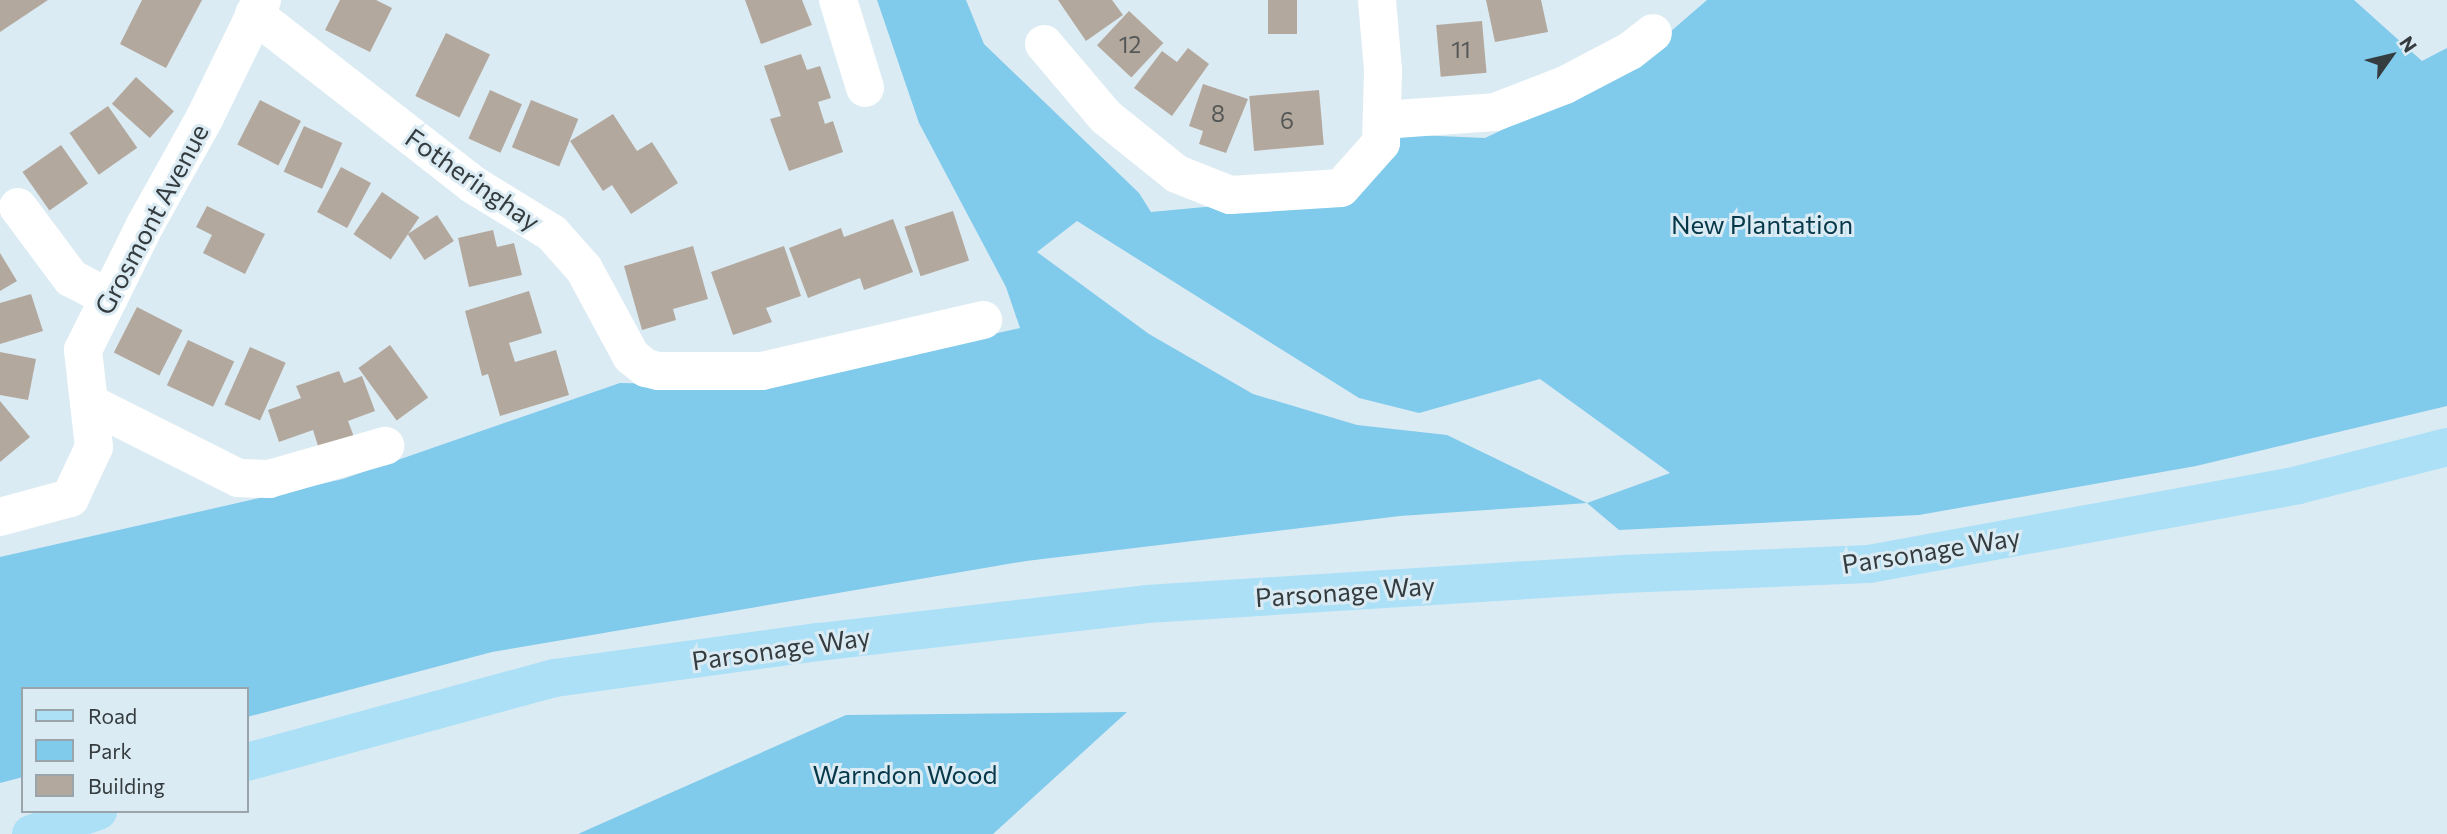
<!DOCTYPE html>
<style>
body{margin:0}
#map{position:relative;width:2447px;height:834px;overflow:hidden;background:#dbebf3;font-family:Commissioner,sans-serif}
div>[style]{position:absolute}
.green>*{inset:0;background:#80caec}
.building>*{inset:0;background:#b3a89d;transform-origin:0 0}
.minor>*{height:38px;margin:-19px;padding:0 19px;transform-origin:19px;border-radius:19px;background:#fff}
.major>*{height:38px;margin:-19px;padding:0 19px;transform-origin:19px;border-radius:19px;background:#abe0f7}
span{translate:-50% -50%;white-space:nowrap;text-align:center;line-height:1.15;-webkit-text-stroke:6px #dbebf3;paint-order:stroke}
.number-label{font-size:23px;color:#545756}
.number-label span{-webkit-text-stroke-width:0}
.street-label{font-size:26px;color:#353c3f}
.park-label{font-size:26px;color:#06384a}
.legend{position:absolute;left:21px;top:687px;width:228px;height:126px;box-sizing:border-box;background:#dbebf3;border:2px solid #99a5ab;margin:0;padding:9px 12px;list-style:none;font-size:21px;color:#353c3f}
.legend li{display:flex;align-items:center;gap:14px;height:35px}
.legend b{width:35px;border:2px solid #99a5ab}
.north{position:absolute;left:2356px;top:21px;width:70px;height:70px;-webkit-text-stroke:5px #dbebf3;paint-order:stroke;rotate:56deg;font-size:19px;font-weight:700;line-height:28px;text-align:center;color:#353c3f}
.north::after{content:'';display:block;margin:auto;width:24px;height:32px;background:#353c3f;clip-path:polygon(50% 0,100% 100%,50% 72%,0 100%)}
</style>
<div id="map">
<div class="green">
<div style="clip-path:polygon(evenodd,877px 0,966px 0,984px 44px,1139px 193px,1151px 212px,1323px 196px,1393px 134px,1485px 138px,1625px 71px,1707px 0,2354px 0,2422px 61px,2447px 48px,2447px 406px,2196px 466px,1919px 515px,1619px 530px,1587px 503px,1400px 516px,1026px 561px,492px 652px,247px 717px,247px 689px,23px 689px,23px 777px,0 783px,0 557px,343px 479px,620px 383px,761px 386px,1020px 328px,1006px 287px,919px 123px,877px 0,1077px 221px,1359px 398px,1419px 413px,1540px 379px,1670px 473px,1587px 503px,1447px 435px,1357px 425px,1253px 394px,1149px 334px,1037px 252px,1077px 221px)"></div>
<div style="clip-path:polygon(1127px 712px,993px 834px,578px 834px,846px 715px)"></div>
</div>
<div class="building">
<div style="clip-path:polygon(0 0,48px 0,0 32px)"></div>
<div style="clip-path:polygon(142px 0,202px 0,166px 68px,120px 44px)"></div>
<div style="clip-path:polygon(340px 0,376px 0,392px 8px,370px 52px,325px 30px)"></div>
<div style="clip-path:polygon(745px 0,802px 0,812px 25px,761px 44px)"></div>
<div style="clip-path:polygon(1058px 0,1112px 0,1123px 15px,1086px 41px)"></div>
<div style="left:1268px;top:0;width:29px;height:34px"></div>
<div style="clip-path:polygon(1486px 0,1541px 0,1548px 32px,1495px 42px)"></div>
<div style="left:1129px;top:11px;width:47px;height:47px;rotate:43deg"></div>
<div style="left:1482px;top:21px;width:52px;height:46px;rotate:85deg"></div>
<div style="left:446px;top:33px;width:49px;height:70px;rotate:26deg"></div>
<div style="clip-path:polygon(1188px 48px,1209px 64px,1172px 116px,1134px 88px,1162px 51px,1177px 62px)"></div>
<div style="clip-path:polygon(801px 54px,807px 70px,820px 66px,831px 98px,818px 102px,825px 124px,833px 121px,843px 152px,789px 171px,770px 119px,781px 116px,764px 66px)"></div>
<div style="left:136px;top:77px;width:51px;height:36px;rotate:42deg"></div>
<div style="clip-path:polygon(1203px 84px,1248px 99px,1226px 153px,1199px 144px,1203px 131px,1189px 126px)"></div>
<div style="left:490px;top:90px;width:35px;height:53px;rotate:24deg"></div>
<div style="left:1319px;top:90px;width:55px;height:70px;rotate:85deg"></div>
<div style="left:260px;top:100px;width:46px;height:50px;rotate:27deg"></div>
<div style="left:531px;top:100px;width:51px;height:51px;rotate:22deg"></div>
<div style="left:108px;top:106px;width:51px;height:47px;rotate:55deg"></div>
<div style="clip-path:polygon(613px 114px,637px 151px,652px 142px,678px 183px,631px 214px,612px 185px,603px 191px,570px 141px)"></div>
<div style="left:304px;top:126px;width:42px;height:50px;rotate:24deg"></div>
<div style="left:61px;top:145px;width:47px;height:47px;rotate:55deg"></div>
<div style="left:341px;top:167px;width:34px;height:51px;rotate:28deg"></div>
<div style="left:382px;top:192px;width:45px;height:51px;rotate:34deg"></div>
<div style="clip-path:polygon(207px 206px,265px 234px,245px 274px,203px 253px,212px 235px,196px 227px)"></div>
<div style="left:953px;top:211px;width:52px;height:51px;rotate:72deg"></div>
<div style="left:437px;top:215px;width:31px;height:35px;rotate:57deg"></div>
<div style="clip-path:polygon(893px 219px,913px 272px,864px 290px,860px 278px,808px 298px,789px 248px,841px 228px,844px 237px)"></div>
<div style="clip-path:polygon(493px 230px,497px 247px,514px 243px,522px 275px,469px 287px,458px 238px)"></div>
<div style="clip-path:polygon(693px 246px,708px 299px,673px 309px,676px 320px,642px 330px,624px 266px)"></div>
<div style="clip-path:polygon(784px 246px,801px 296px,766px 308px,772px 322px,733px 335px,711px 272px)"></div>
<div style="clip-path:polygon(0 253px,17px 281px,0 291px)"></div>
<div style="clip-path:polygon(529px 291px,542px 333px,509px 343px,515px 362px,556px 350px,569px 395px,500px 416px,488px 374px,482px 376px,465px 311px)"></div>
<div style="clip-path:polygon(31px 294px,43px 331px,0 344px,0 303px)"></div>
<div style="left:137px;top:307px;width:51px;height:51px;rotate:27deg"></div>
<div style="left:188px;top:340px;width:51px;height:50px;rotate:25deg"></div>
<div style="left:390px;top:345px;width:65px;height:39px;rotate:54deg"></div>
<div style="left:250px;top:347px;width:39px;height:63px;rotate:24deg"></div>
<div style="clip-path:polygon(0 352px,36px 359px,28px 400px,0 395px)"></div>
<div style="clip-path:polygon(339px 371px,344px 383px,362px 376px,375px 411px,348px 421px,354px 437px,319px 449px,313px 430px,279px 442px,268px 410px,301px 398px,296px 386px)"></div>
<div style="clip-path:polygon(0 401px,30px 437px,0 462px)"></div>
</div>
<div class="minor">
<div style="left:838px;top:0;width:92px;rotate:72.9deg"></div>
<div style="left:254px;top:14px;width:276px;rotate:37.9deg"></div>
<div style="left:472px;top:184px;width:94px;rotate:31.5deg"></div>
<div style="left:552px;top:233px;width:48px;rotate:48.4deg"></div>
<div style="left:584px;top:269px;width:99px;rotate:61.6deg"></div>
<div style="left:631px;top:356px;width:19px;rotate:39deg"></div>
<div style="left:646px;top:368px;width:12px;rotate:14deg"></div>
<div style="left:658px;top:371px;width:104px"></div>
<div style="left:762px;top:371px;width:227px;rotate:-13deg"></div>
<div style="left:1044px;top:44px;width:96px;rotate:49.7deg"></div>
<div style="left:1106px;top:117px;width:91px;rotate:38.8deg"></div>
<div style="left:1177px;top:174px;width:57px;rotate:21.6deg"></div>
<div style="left:1230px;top:195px;width:111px;rotate:-3.6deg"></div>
<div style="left:1341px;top:188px;width:60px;rotate:-48.4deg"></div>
<div style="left:1381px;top:143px;width:73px;rotate:-88.4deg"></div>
<div style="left:1383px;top:70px;width:70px;rotate:-94.9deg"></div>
<div style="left:1382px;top:120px;width:113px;rotate:-4deg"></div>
<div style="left:1495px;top:112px;width:75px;rotate:-21.1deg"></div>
<div style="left:1565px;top:85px;width:73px;rotate:-27.6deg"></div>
<div style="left:1630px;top:51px;width:29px;rotate:-38deg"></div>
<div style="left:18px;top:207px;width:89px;rotate:53.3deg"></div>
<div style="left:71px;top:278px;width:43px;rotate:27.8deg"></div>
<div style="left:89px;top:403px;width:167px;rotate:26.7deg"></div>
<div style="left:238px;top:478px;width:31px;rotate:2deg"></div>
<div style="left:269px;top:479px;width:121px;rotate:-15.9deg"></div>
<div style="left:0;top:517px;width:73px;rotate:-15.2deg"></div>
<div style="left:70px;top:498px;width:56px;rotate:-64.8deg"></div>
<div style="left:94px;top:447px;width:98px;rotate:-96.5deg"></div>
<div style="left:83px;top:350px;width:140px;rotate:-63.6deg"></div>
<div style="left:145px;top:225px;width:124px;rotate:-60.9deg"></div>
<div style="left:205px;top:117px;width:130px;rotate:-64deg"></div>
</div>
<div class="major">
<div style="left:247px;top:762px;width:319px;rotate:-15.3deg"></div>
<div style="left:555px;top:678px;width:266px;rotate:-7.8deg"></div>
<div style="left:819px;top:642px;width:330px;rotate:-6.6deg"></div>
<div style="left:1147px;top:604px;width:476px;rotate:-3.6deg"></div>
<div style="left:1622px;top:574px;width:247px;rotate:-2.3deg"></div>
<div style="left:1869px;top:564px;width:436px;rotate:-10.4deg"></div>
<div style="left:2298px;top:485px;width:154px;rotate:-14.3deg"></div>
<div style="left:31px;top:834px;width:71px;rotate:-18.9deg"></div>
</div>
<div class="number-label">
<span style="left:1130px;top:44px">12</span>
<span style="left:1461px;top:49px">11</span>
<span style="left:1218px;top:113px">8</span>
<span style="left:1287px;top:120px">6</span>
</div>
<div class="street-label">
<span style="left:473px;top:179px;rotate:35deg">Fotheringhay</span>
<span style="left:151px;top:219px;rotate:-62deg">Grosmont Avenue</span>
<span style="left:1931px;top:550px;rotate:-9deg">Parsonage Way</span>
<span style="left:1345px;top:591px;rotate:-4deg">Parsonage Way</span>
<span style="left:781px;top:648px;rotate:-8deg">Parsonage Way</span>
</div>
<div class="park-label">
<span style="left:1762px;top:224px">New Plantation</span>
<span style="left:905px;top:774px">Warndon Wood</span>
</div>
<ul class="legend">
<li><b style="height:9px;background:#abe0f7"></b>Road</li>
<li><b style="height:19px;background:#80caec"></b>Park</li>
<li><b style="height:19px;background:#b3a89d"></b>Building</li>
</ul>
<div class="north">N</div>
</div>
